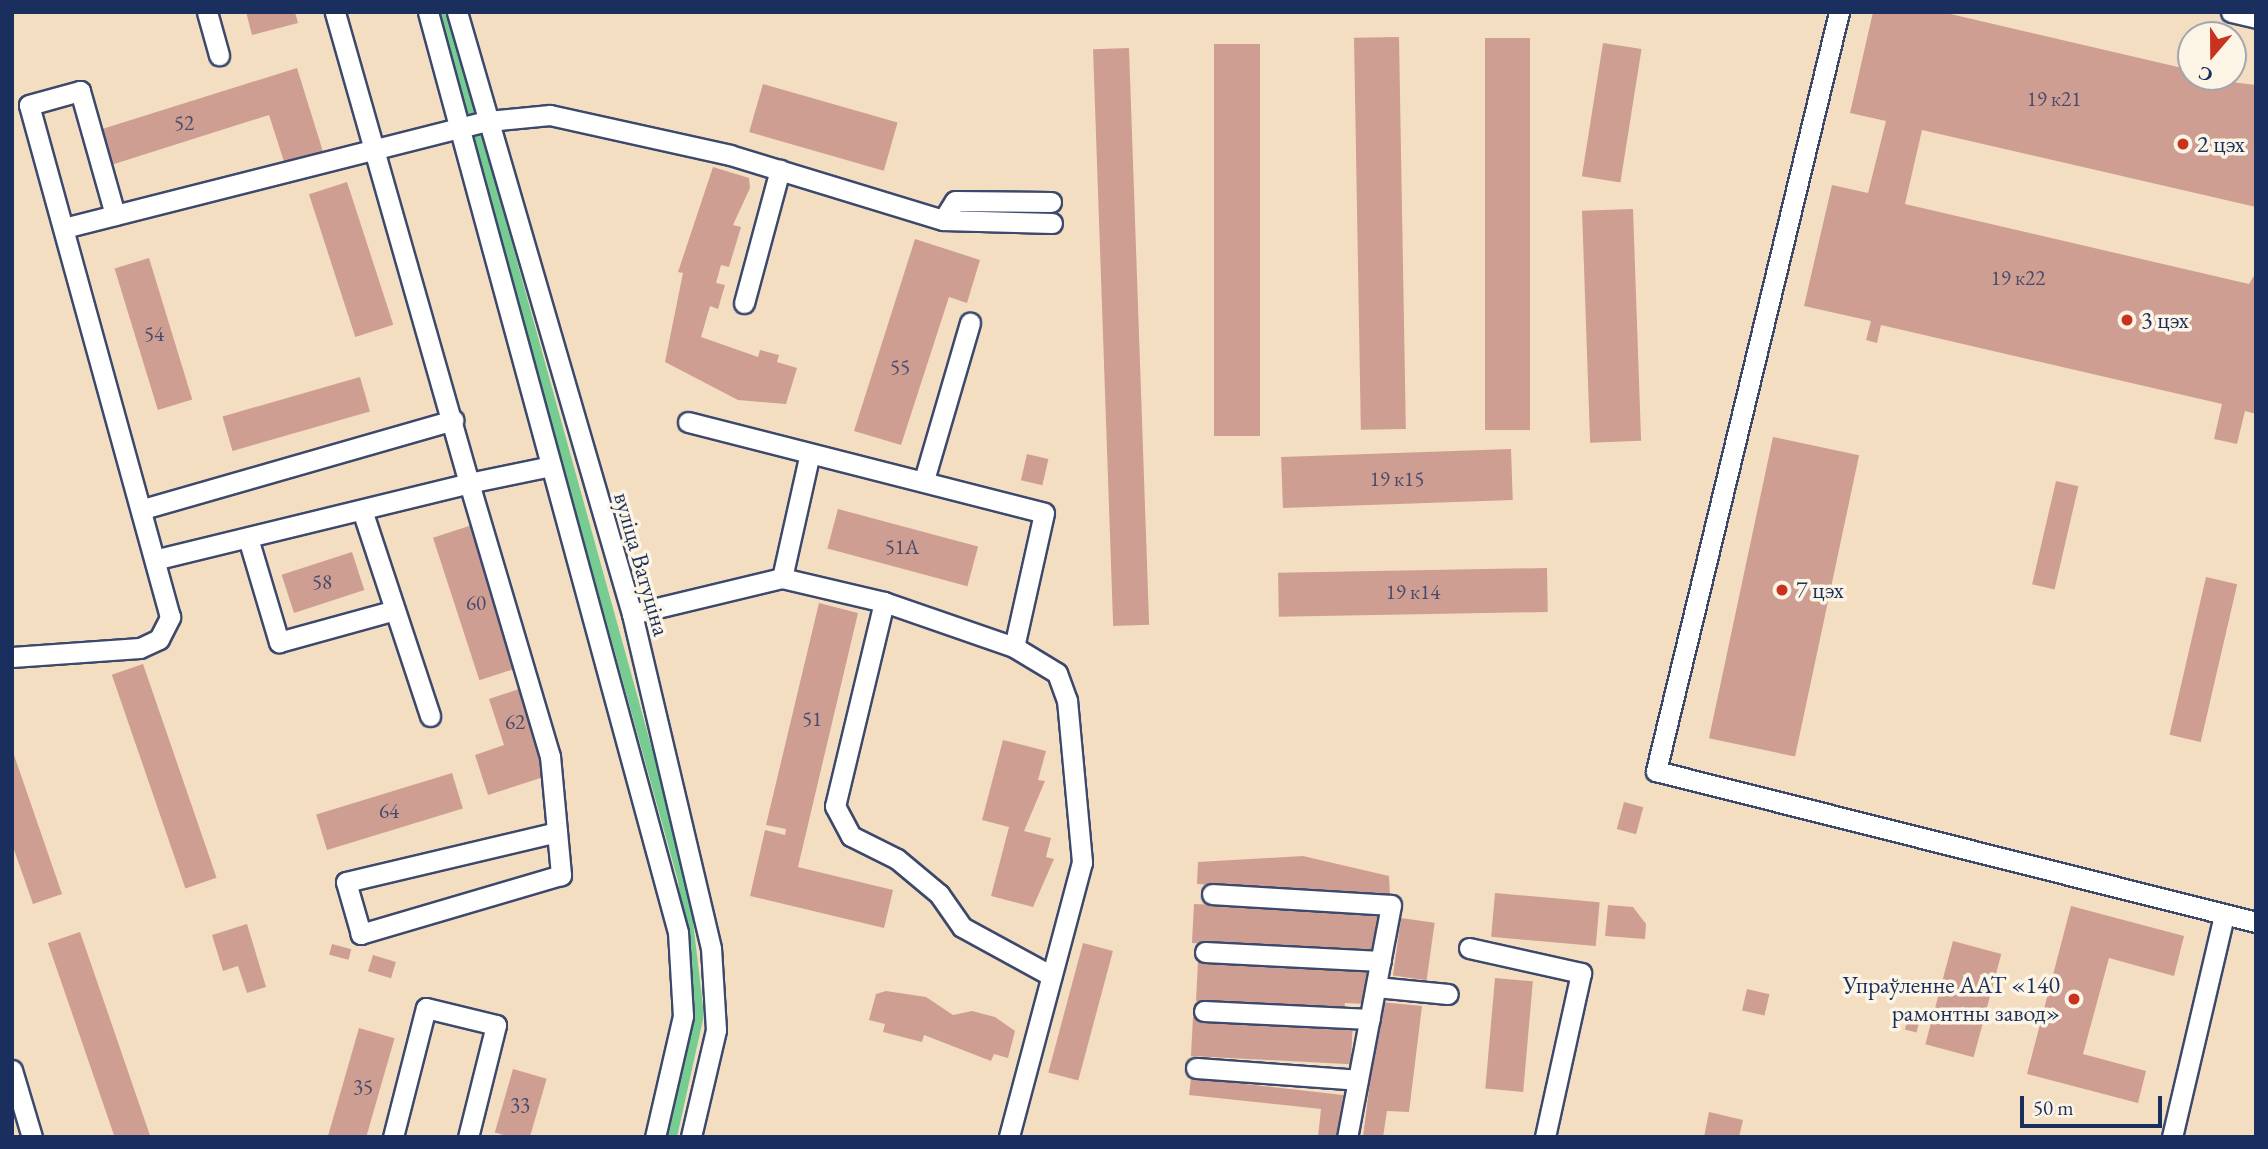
<!DOCTYPE html>
<meta charset="utf-8">
<style>
body{margin:0}
#map{position:relative;width:2268px;height:1149px;overflow:hidden;background:#f4dec1;font-family:"EB Garamond",serif}
div>[style]{position:absolute}
.green>*{inset:0;background:#77cd91}
.building>*{inset:0;background:#cf9e93;transform-origin:0 0}
.roads{filter:drop-shadow(2px 0 #3c496d) drop-shadow(-2px 0 #3c496d) drop-shadow(0 2px #3c496d) drop-shadow(0 -2px #3c496d)}
.minor>*{height:19px;margin:-9.5px;padding:0 9.5px;transform-origin:9.5px;border-radius:9.5px;background:#fff}
.dots>*{width:19px;height:19px;translate:-50% -50%;box-sizing:border-box;border:4px solid #fcf5e5;border-radius:50%}
span{translate:-50% -50%;white-space:nowrap;text-align:center;line-height:1.15;-webkit-text-stroke:7px #fcf5e5;paint-order:stroke}
.number-label{font-size:21px;color:#484b6b}
.number-label span{-webkit-text-stroke-width:0}
.poi-label{font-size:24px;color:#1b2f5e}
.left{translate:0 -50%;text-align:left}
.right{translate:-100% -50%;text-align:right}
.street-label{font-size:24px;color:#1b2f5e}
.frame{position:absolute;inset:0;border:14px solid #1b2f5e;pointer-events:none}
.north{position:absolute;left:2177px;top:21px;width:70px;height:70px;box-sizing:border-box;background:#fcf5e5;border:2px solid #a2a6af;border-radius:50%;rotate:200deg;font-size:19px;font-weight:700;line-height:28px;text-align:center;color:#1b2f5e}
.north::after{content:'';display:block;margin:auto;width:24px;height:32px;background:#c8321e;clip-path:polygon(50% 0,100% 100%,50% 72%,0 100%)}
.scale{position:absolute;left:2020px;top:1096px;width:142px;height:32px;box-sizing:border-box;border:4px solid #1b2f5e;border-top:0;padding-left:9px;font-size:21px;line-height:24px;white-space:nowrap;color:#1b2f5e;-webkit-text-stroke:5px #fcf5e5;paint-order:stroke}
</style>
<div id="map">
<div class="green">
<div style="clip-path:polygon(438px 12px,448px 12px,688px 879px,704px 1015px,677px 1137px,666px 1137px,695px 1011px,678px 881px)"></div>
</div>
<div class="building">
<div style="clip-path:polygon(246px 12px,295px 12px,298px 23px,252px 35px)"></div>
<div style="clip-path:polygon(1873px 12px,1942px 12px,2191px 70px,2191px 77px,2256px 85px,2256px 207px,1922px 130px,1905px 204px,2249px 284px,2256px 272px,2256px 414px,2245px 411px,2237px 444px,2214px 439px,2222px 404px,1881px 325px,1877px 343px,1866px 340px,1871px 321px,1804px 306px,1832px 185px,1868px 193px,1886px 121px,1850px 113px)"></div>
<div style="left:1399px;top:37px;width:392px;height:45px;rotate:89deg"></div>
<div style="left:1485px;top:38px;width:45px;height:392px"></div>
<div style="left:1603px;top:43px;width:39px;height:135px;rotate:9deg"></div>
<div style="left:1214px;top:44px;width:46px;height:392px"></div>
<div style="left:1129px;top:48px;width:577px;height:36px;rotate:88deg"></div>
<div style="clip-path:polygon(297px 68px,324px 155px,286px 168px,269px 115px,111px 165px,99px 130px)"></div>
<div style="left:763px;top:84px;width:140px;height:50px;rotate:16deg"></div>
<div style="clip-path:polygon(713px 167px,749px 178px,750px 188px,733px 225px,741px 227px,729px 267px,721px 265px,716px 283px,725px 285px,718px 309px,710px 306px,701px 337px,758px 357px,760px 350px,779px 355px,777px 362px,797px 368px,786px 404px,738px 400px,665px 362px,683px 273px,678px 272px)"></div>
<div style="left:347px;top:182px;width:150px;height:40px;rotate:72deg"></div>
<div style="left:1633px;top:209px;width:232px;height:51px;rotate:88deg"></div>
<div style="clip-path:polygon(915px 239px,980px 260px,967px 303px,949px 297px,901px 445px,854px 431px)"></div>
<div style="left:149px;top:258px;width:148px;height:36px;rotate:73deg"></div>
<div style="left:360px;top:377px;width:36px;height:143px;rotate:74deg"></div>
<div style="left:1773px;top:437px;width:88px;height:308px;rotate:12deg"></div>
<div style="left:1511px;top:449px;width:51px;height:230px;rotate:88deg"></div>
<div style="left:1027px;top:454px;width:22px;height:27px;rotate:13deg"></div>
<div style="left:2056px;top:481px;width:23px;height:106px;rotate:13deg"></div>
<div style="left:838px;top:509px;width:145px;height:41px;rotate:15deg"></div>
<div style="left:472px;top:525px;width:150px;height:41px;rotate:72deg"></div>
<div style="left:352px;top:552px;width:40px;height:74px;rotate:72deg"></div>
<div style="left:1547px;top:568px;width:44px;height:269px;rotate:89deg"></div>
<div style="left:2206px;top:577px;width:32px;height:162px;rotate:13deg"></div>
<div style="clip-path:polygon(819px 603px,858px 613px,798px 867px,893px 890px,884px 928px,750px 896px,765px 830px,785px 835px,786px 829px,766px 825px)"></div>
<div style="left:143px;top:664px;width:226px;height:33px;rotate:71deg"></div>
<div style="clip-path:polygon(522px 688px,550px 775px,488px 795px,475px 755px,504px 745px,489px 699px)"></div>
<div style="clip-path:polygon(1003px 740px,1046px 751px,1038px 780px,1045px 781px,1024px 831px,1051px 838px,1046px 857px,1054px 859px,1033px 907px,991px 896px,1009px 827px,982px 820px)"></div>
<div style="clip-path:polygon(13px 752px,62px 894px,33px 904px,12px 844px)"></div>
<div style="left:452px;top:773px;width:37px;height:142px;rotate:73deg"></div>
<div style="left:1624px;top:802px;width:20px;height:28px;rotate:15deg"></div>
<div style="clip-path:polygon(1303px 856px,1389px 876px,1390px 896px,1197px 884px,1198px 862px)"></div>
<div style="left:1495px;top:893px;width:105px;height:44px;rotate:5deg"></div>
<div style="left:1194px;top:904px;width:186px;height:39px;rotate:3deg"></div>
<div style="clip-path:polygon(1608px 905px,1633px 907px,1646px 924px,1645px 939px,1605px 936px)"></div>
<div style="clip-path:polygon(2071px 906px,2184px 936px,2174px 976px,2109px 958px,2083px 1054px,2146px 1071px,2138px 1103px,2027px 1074px)"></div>
<div style="left:1401px;top:918px;width:34px;height:58px;rotate:8deg"></div>
<div style="clip-path:polygon(247px 924px,266px 987px,247px 993px,238px 966px,223px 971px,212px 935px)"></div>
<div style="left:80px;top:932px;width:217px;height:34px;rotate:71deg"></div>
<div style="left:1953px;top:941px;width:50px;height:107px;rotate:15deg"></div>
<div style="left:1083px;top:943px;width:31px;height:134px;rotate:15deg"></div>
<div style="left:332px;top:944px;width:20px;height:11px;rotate:15deg"></div>
<div style="left:373px;top:955px;width:24px;height:17px;rotate:17deg"></div>
<div style="clip-path:polygon(1198px 960px,1367px 970px,1365px 1004px,1345px 1003px,1344px 1010px,1196px 1001px)"></div>
<div style="left:1495px;top:978px;width:38px;height:111px;rotate:5deg"></div>
<div style="left:1747px;top:989px;width:23px;height:22px;rotate:13deg"></div>
<div style="clip-path:polygon(886px 991px,926px 997px,953px 1015px,972px 1011px,995px 1017px,1015px 1031px,1008px 1058px,994px 1054px,991px 1061px,924px 1035px,922px 1042px,883px 1032px,885px 1024px,869px 1020px,876px 994px)"></div>
<div style="clip-path:polygon(1380px 1002px,1422px 1006px,1409px 1112px,1387px 1111px,1383px 1137px,1363px 1137px)"></div>
<div style="left:1909px;top:1013px;width:12px;height:17px;rotate:14deg"></div>
<div style="left:1193px;top:1017px;width:160px;height:39px;rotate:3deg"></div>
<div style="left:359px;top:1028px;width:37px;height:113px;rotate:16deg"></div>
<div style="left:513px;top:1069px;width:35px;height:66px;rotate:16deg"></div>
<div style="clip-path:polygon(1191px 1078px,1343px 1095px,1339px 1137px,1318px 1137px,1321px 1109px,1189px 1095px)"></div>
<div style="clip-path:polygon(1709px 1112px,1743px 1120px,1739px 1137px,1704px 1137px)"></div>
</div>
<div class="roads">
<div class="minor">
<div style="left:207px;top:12px;width:45px;rotate:74.4deg"></div>
<div style="left:428px;top:12px;width:953px;rotate:74.8deg"></div>
<div style="left:678px;top:932px;width:84px;rotate:86.6deg"></div>
<div style="left:683px;top:1016px;width:124px;rotate:103deg"></div>
<div style="left:457px;top:12px;width:627px;rotate:73.79deg"></div>
<div style="left:632px;top:614px;width:343px;rotate:76.7deg"></div>
<div style="left:711px;top:948px;width:82px;rotate:86.5deg"></div>
<div style="left:716px;top:1030px;width:110px;rotate:103.2deg"></div>
<div style="left:1839px;top:12px;width:781px;rotate:103.56deg"></div>
<div style="left:1656px;top:771px;width:619px;rotate:14.13deg"></div>
<div style="left:2231px;top:12px;width:26px;rotate:13deg"></div>
<div style="left:943px;top:220px;width:22px;rotate:-58deg"></div>
<div style="left:955px;top:201px;width:96px;rotate:0.6deg"></div>
<div style="left:64px;top:228px;width:437px;rotate:-14.2deg"></div>
<div style="left:488px;top:121px;width:62px;rotate:-5.5deg"></div>
<div style="left:550px;top:115px;width:184px;rotate:12.5deg"></div>
<div style="left:730px;top:155px;width:223px;rotate:17deg"></div>
<div style="left:943px;top:220px;width:109px;rotate:1.6deg"></div>
<div style="left:744px;top:303px;width:138px;rotate:-74.9deg"></div>
<div style="left:688px;top:422px;width:367px;rotate:14.3deg"></div>
<div style="left:1044px;top:513px;width:137px;rotate:102.6deg"></div>
<div style="left:1014px;top:647px;width:50px;rotate:31.2deg"></div>
<div style="left:1057px;top:673px;width:29px;rotate:70deg"></div>
<div style="left:1067px;top:700px;width:163px;rotate:84.7deg"></div>
<div style="left:1082px;top:862px;width:285px;rotate:104.9deg"></div>
<div style="left:551px;top:466px;width:84px;rotate:168.3deg"></div>
<div style="left:469px;top:483px;width:285px;rotate:73.5deg"></div>
<div style="left:550px;top:756px;width:120px;rotate:84.7deg"></div>
<div style="left:561px;top:875px;width:209px;rotate:163.6deg"></div>
<div style="left:361px;top:934px;width:54px;rotate:-106.1deg"></div>
<div style="left:346px;top:882px;width:217px;rotate:-13.3deg"></div>
<div style="left:924px;top:480px;width:164px;rotate:-73.7deg"></div>
<div style="left:143px;top:509px;width:323px;rotate:-16deg"></div>
<div style="left:362px;top:510px;width:217px;rotate:71.7deg"></div>
<div style="left:248px;top:538px;width:109px;rotate:73.4deg"></div>
<div style="left:279px;top:642px;width:120px;rotate:-15.4deg"></div>
<div style="left:158px;top:559px;width:320px;rotate:-13.7deg"></div>
<div style="left:469px;top:483px;width:490px;rotate:-105.9deg"></div>
<div style="left:782px;top:578px;width:124px;rotate:-77.4deg"></div>
<div style="left:884px;top:602px;width:210px;rotate:103.5deg"></div>
<div style="left:835px;top:806px;width:34px;rotate:62deg"></div>
<div style="left:851px;top:836px;width:51px;rotate:26.6deg"></div>
<div style="left:897px;top:859px;width:55px;rotate:39.8deg"></div>
<div style="left:939px;top:894px;width:40px;rotate:55.1deg"></div>
<div style="left:962px;top:927px;width:102px;rotate:28.6deg"></div>
<div style="left:632px;top:614px;width:154px;rotate:-13.5deg"></div>
<div style="left:782px;top:578px;width:105px;rotate:13.2deg"></div>
<div style="left:884px;top:602px;width:138px;rotate:19.1deg"></div>
<div style="left:12px;top:657px;width:128px;rotate:-4deg"></div>
<div style="left:140px;top:648px;width:21px;rotate:-25deg"></div>
<div style="left:159px;top:639px;width:25px;rotate:-63deg"></div>
<div style="left:170px;top:617px;width:531px;rotate:-105.4deg"></div>
<div style="left:29px;top:105px;width:53px;rotate:-15.4deg"></div>
<div style="left:80px;top:91px;width:129px;rotate:74.2deg"></div>
<div style="left:1212px;top:894px;width:179px;rotate:3.5deg"></div>
<div style="left:1391px;top:905px;width:236px;rotate:100.7deg"></div>
<div style="left:1469px;top:948px;width:115px;rotate:12.6deg"></div>
<div style="left:1581px;top:973px;width:168px;rotate:102.4deg"></div>
<div style="left:1205px;top:952px;width:176px;rotate:2.9deg"></div>
<div style="left:1376px;top:987px;width:72px;rotate:5.6deg"></div>
<div style="left:1204px;top:1011px;width:166px;rotate:2.8deg"></div>
<div style="left:1196px;top:1068px;width:162px;rotate:4.2deg"></div>
<div style="left:12px;top:1070px;width:70px;rotate:73.4deg"></div>
<div style="left:393px;top:1137px;width:133px;rotate:-75.7deg"></div>
<div style="left:426px;top:1008px;width:72px;rotate:13.7deg"></div>
<div style="left:496px;top:1025px;width:115px;rotate:104deg"></div>
<div style="left:2172px;top:1137px;width:227px;rotate:-76.8deg"></div>
</div>
</div>
<div class="dots">
<div style="left:2183px;top:144px;background:#c8321e"></div>
<div style="left:2127px;top:320px;background:#c8321e"></div>
<div style="left:1782px;top:590px;background:#c8321e"></div>
<div style="left:2074px;top:999px;background:#c8321e"></div>
</div>
<div class="number-label">
<span style="left:2054px;top:99px">19 к21</span>
<span style="left:184px;top:123px">52</span>
<span style="left:2018px;top:278px">19 к22</span>
<span style="left:154px;top:334px">54</span>
<span style="left:900px;top:367px">55</span>
<span style="left:1397px;top:479px">19 к15</span>
<span style="left:902px;top:547px">51А</span>
<span style="left:322px;top:582px">58</span>
<span style="left:1413px;top:592px">19 к14</span>
<span style="left:476px;top:603px">60</span>
<span style="left:812px;top:719px">51</span>
<span style="left:515px;top:722px">62</span>
<span style="left:389px;top:811px">64</span>
<span style="left:363px;top:1087px">35</span>
<span style="left:520px;top:1105px">33</span>
</div>
<div class="poi-label">
<span class="left" style="left:2197px;top:144px">2 цэх</span>
<span class="left" style="left:2141px;top:320px">3 цэх</span>
<span class="left" style="left:1796px;top:590px">7 цэх</span>
<span class="right" style="left:2060px;top:999px">Упраўленне ААТ «140<br>рамонтны завод»</span>
</div>
<div class="street-label">
<span style="left:642px;top:564px;rotate:74deg">вуліца Ватуціна</span>
</div>
<div class="frame"></div>
<div class="north">С</div>
<div class="scale">50 m</div>
</div>
